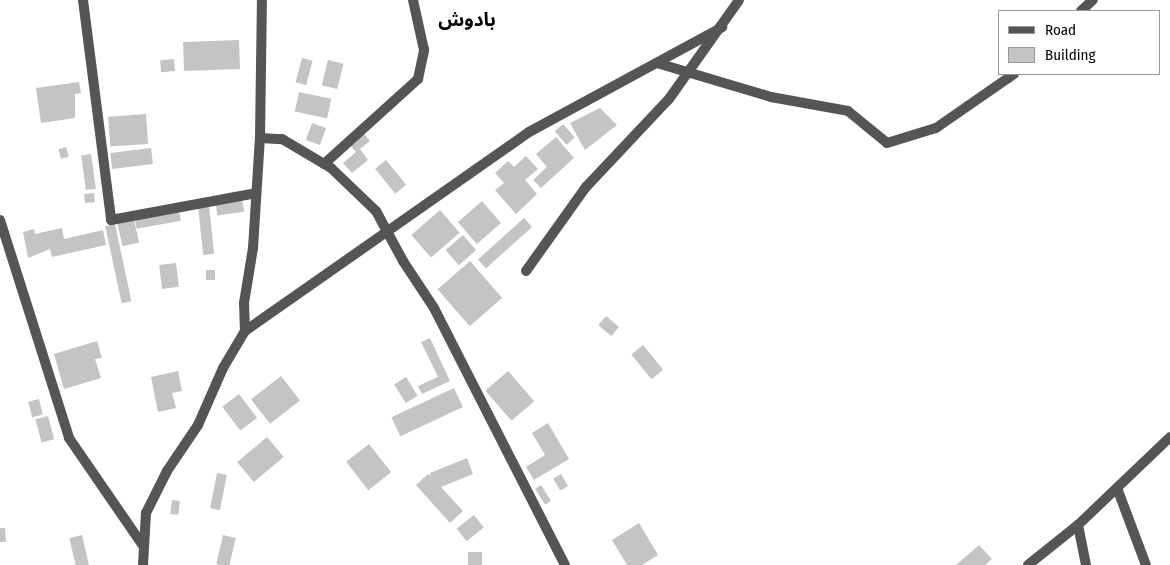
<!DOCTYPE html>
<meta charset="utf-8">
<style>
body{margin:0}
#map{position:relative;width:1170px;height:565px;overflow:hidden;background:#fff;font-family:"Fira Sans Condensed","Noto Sans Arabic",sans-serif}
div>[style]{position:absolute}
.building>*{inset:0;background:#c4c4c4;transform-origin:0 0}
.street>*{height:10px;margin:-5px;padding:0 5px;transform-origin:5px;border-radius:5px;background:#555}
span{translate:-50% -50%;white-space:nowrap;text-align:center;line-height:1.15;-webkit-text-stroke:5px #fff;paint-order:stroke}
.district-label{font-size:19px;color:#000;font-weight:700}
.legend{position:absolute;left:998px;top:10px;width:162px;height:65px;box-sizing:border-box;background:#fff;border:1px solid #999;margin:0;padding:6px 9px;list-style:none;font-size:15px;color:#000}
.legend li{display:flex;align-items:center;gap:10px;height:25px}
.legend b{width:25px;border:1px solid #999}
</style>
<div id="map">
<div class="building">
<div style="left:239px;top:40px;width:29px;height:56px;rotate:88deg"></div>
<div style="left:302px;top:58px;width:11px;height:25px;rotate:15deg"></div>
<div style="left:174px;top:59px;width:12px;height:14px;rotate:85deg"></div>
<div style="left:328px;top:60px;width:16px;height:26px;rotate:14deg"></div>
<div style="clip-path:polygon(79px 82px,81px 93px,75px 94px,75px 118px,41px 123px,36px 88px)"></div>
<div style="left:299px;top:92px;width:33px;height:20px;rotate:12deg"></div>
<div style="clip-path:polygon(600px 108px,617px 125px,585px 150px,570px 123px)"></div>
<div style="left:146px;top:114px;width:30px;height:38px;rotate:86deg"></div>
<div style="left:312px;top:123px;width:15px;height:18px;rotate:20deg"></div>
<div style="left:563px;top:124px;width:18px;height:11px;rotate:49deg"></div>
<div style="clip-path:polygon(364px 134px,370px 141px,360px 149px,368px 160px,352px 173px,343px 163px,356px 152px,350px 145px)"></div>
<div style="clip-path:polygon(556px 137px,574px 158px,541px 188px,533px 180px,547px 167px,536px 154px)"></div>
<div style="left:66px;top:147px;width:10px;height:8px;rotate:73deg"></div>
<div style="left:151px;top:148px;width:16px;height:41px;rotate:83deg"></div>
<div style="left:91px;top:154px;width:35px;height:10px;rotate:82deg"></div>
<div style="clip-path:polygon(526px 156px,538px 169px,525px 180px,537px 194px,516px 214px,495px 190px,504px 183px,495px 173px,508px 161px,514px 167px)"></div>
<div style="left:386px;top:160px;width:32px;height:14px;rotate:51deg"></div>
<div style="left:94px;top:193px;width:9px;height:10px;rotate:84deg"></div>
<div style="left:242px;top:197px;width:15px;height:27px;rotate:82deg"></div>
<div style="left:482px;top:201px;width:29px;height:32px;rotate:49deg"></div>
<div style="left:209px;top:205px;width:49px;height:11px;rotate:84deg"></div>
<div style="left:179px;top:210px;width:11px;height:45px;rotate:80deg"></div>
<div style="left:440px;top:210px;width:30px;height:38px;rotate:49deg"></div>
<div style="left:524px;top:218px;width:12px;height:62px;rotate:48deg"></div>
<div style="left:134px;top:220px;width:23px;height:17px;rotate:77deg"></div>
<div style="left:115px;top:224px;width:79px;height:10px;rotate:78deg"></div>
<div style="clip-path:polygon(62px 228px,64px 239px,103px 230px,106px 245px,52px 257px,50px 249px,28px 258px,23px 232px,34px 229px,35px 234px)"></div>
<div style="left:463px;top:235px;width:20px;height:23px;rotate:49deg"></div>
<div style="left:470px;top:261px;width:49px;height:43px;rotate:49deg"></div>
<div style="left:176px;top:263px;width:24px;height:17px;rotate:83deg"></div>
<div style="left:206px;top:270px;width:9px;height:10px"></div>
<div style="left:606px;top:316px;width:17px;height:12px;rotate:40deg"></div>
<div style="clip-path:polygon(430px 338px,450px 381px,422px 394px,418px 386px,438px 377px,421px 342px)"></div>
<div style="clip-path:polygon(97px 341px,102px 358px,95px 359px,101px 378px,64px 389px,54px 354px)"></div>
<div style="left:643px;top:345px;width:32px;height:15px;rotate:51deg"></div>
<div style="clip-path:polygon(178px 371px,182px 391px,172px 393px,176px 408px,158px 412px,151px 377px)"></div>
<div style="left:508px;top:371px;width:40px;height:30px;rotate:49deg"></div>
<div style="left:281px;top:376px;width:31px;height:38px;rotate:52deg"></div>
<div style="left:406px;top:377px;width:22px;height:14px;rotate:58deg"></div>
<div style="left:454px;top:388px;width:21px;height:69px;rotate:65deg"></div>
<div style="left:239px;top:394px;width:30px;height:21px;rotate:53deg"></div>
<div style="left:39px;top:399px;width:16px;height:11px;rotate:76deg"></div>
<div style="left:48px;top:416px;width:24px;height:13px;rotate:75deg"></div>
<div style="clip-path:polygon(548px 423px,569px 459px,534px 480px,526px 467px,545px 455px,532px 433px)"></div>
<div style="left:267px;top:437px;width:26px;height:39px;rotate:50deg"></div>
<div style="left:369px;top:444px;width:36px;height:29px;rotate:52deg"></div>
<div style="clip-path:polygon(467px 458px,473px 474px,441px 487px,463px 511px,450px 523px,416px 485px,428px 474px,431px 476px,430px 473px)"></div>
<div style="left:217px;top:473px;width:10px;height:36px;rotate:11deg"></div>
<div style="left:561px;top:474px;width:14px;height:9px;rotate:60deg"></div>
<div style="left:541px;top:485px;width:19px;height:7px;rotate:58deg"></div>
<div style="left:172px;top:500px;width:8px;height:14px;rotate:7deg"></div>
<div style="left:474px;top:515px;width:16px;height:22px;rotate:52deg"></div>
<div style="clip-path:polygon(639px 523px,658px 555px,642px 565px,627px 565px,612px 540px)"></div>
<div style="clip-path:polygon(0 528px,5px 528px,6px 542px,0 542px)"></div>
<div style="left:82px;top:535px;width:31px;height:13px;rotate:77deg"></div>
<div style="left:223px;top:535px;width:13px;height:30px;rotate:13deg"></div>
<div style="clip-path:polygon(979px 545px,992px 559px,985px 565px,956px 565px)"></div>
<div style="left:468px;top:552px;width:14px;height:13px"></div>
</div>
<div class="street">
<div style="left:83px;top:0;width:222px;rotate:82.7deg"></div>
<div style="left:111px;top:220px;width:147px;rotate:-10.5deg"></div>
<div style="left:1081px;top:11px;width:16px;rotate:-43deg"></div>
<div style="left:657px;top:63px;width:119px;rotate:16.6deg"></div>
<div style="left:771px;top:97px;width:78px;rotate:10.3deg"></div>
<div style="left:848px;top:111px;width:50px;rotate:39.4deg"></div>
<div style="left:887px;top:143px;width:51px;rotate:-17deg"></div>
<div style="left:936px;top:128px;width:95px;rotate:-34.7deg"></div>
<div style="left:260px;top:138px;width:22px;rotate:3deg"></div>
<div style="left:282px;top:139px;width:57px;rotate:30.6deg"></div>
<div style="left:331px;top:168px;width:62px;rotate:43.7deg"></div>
<div style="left:376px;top:211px;width:57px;rotate:61.6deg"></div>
<div style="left:403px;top:261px;width:56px;rotate:56.6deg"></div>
<div style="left:434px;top:308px;width:288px;rotate:63deg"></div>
<div style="left:324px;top:164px;width:127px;rotate:-42.1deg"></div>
<div style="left:418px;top:79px;width:30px;rotate:-78deg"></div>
<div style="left:424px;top:50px;width:51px;rotate:-102.4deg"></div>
<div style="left:0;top:220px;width:229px;rotate:72.4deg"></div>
<div style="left:69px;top:438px;width:132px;rotate:55.5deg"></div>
<div style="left:526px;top:271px;width:103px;rotate:-54.5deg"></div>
<div style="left:586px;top:187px;width:121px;rotate:-46.7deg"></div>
<div style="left:669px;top:99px;width:121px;rotate:-54.7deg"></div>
<div style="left:245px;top:331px;width:28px;rotate:-92deg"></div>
<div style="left:244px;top:303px;width:56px;rotate:-80.7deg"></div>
<div style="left:253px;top:248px;width:110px;rotate:-86.4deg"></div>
<div style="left:260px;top:138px;width:138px;rotate:-89.2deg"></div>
<div style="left:1117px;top:488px;width:82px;rotate:69.4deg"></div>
<div style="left:1078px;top:525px;width:41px;rotate:78.7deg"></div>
<div style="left:143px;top:565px;width:52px;rotate:-86.7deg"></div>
<div style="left:146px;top:513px;width:47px;rotate:-63.4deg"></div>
<div style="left:167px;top:471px;width:55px;rotate:-56deg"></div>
<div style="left:198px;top:425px;width:62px;rotate:-66.3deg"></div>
<div style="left:223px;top:368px;width:43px;rotate:-59.3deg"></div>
<div style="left:245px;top:331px;width:347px;rotate:-35deg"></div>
<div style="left:529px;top:132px;width:220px;rotate:-28.5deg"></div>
<div style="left:1028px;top:565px;width:64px;rotate:-38.7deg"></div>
<div style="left:1078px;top:525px;width:127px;rotate:-43.7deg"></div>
</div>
<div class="district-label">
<span style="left:467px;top:20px">بادوش</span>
</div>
<ul class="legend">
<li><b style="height:6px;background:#555"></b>Road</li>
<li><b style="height:14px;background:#c4c4c4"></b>Building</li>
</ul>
</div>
